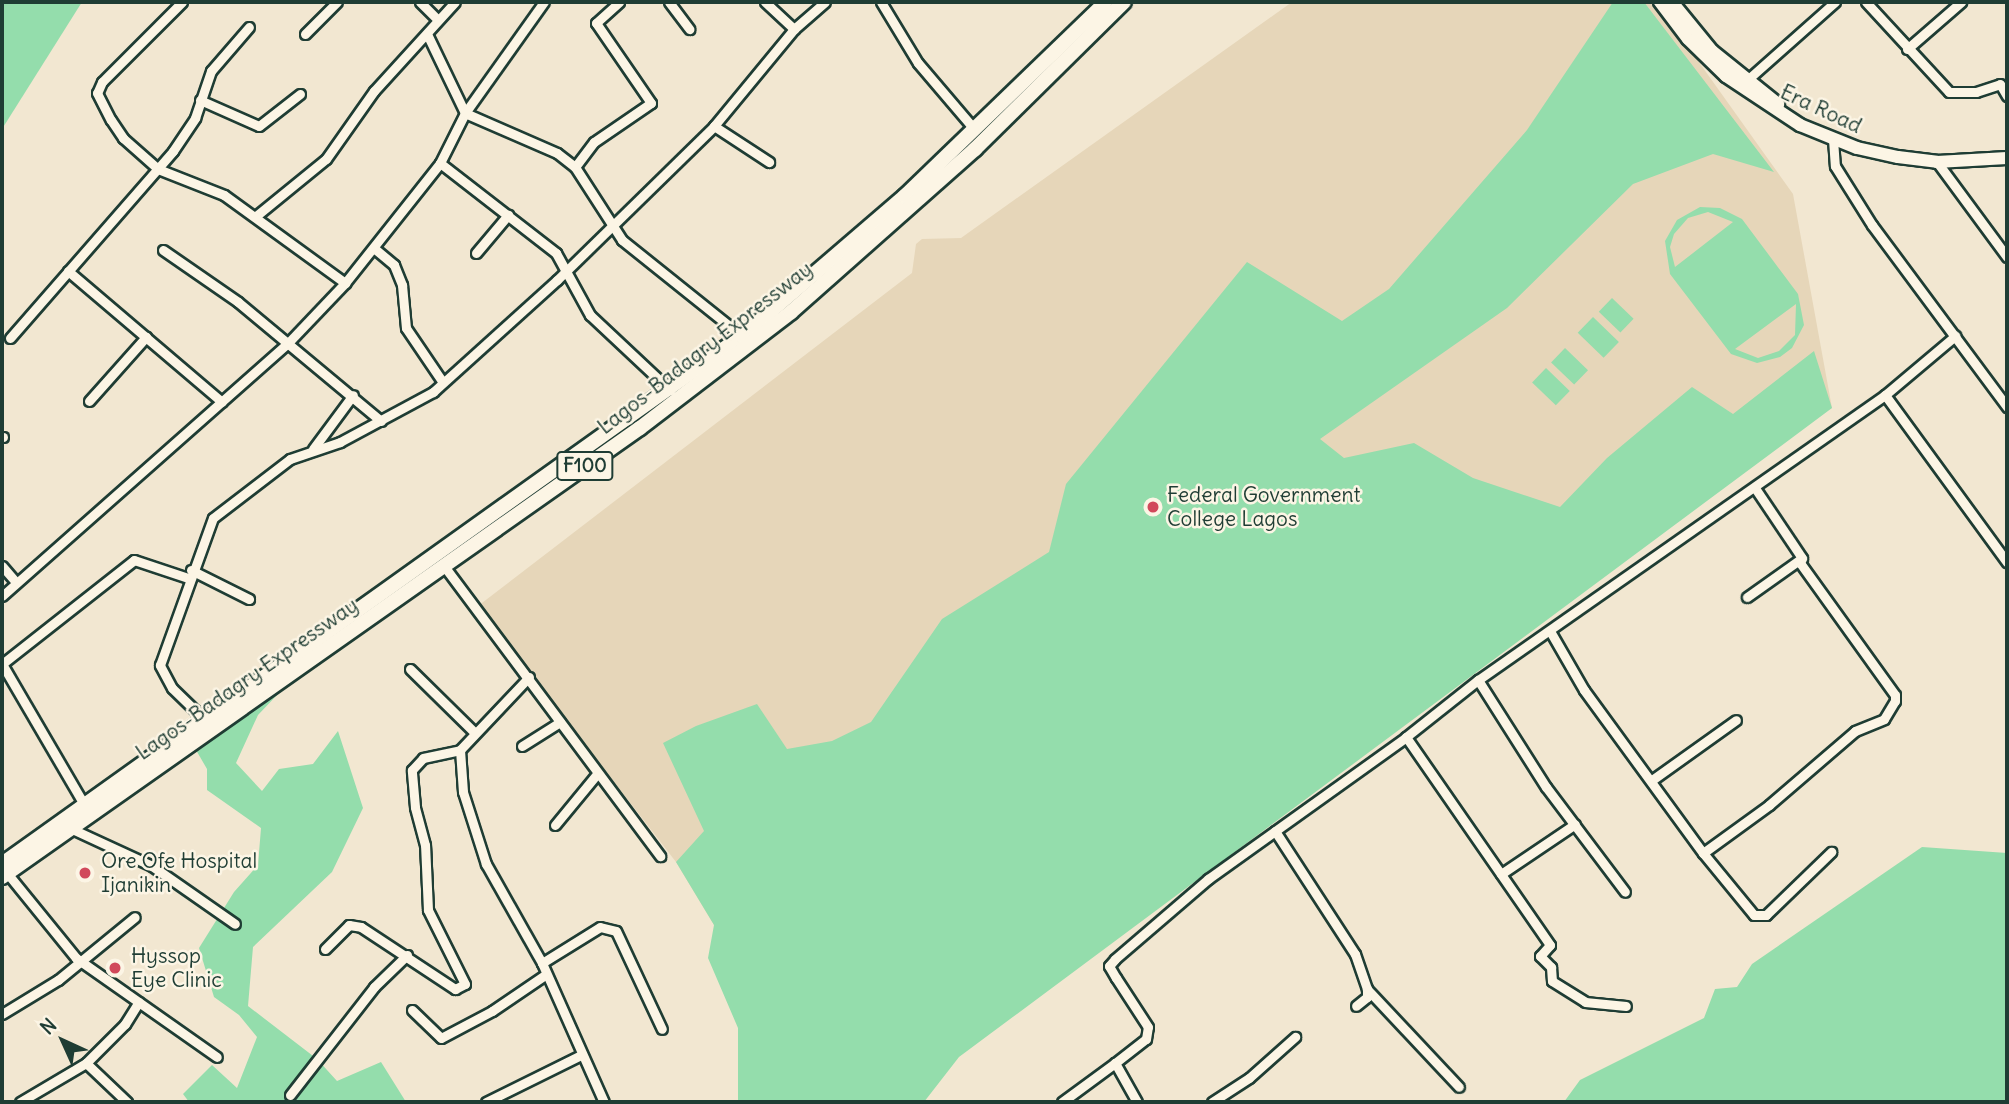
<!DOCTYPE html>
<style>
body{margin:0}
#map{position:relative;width:2009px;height:1104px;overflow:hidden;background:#f2e7d1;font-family:Delius,sans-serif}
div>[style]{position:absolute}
.built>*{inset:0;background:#e6d6b9}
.green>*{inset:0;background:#94ddac;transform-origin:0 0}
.roads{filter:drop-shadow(2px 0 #1f3d34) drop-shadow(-2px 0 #1f3d34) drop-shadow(0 2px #1f3d34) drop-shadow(0 -2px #1f3d34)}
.minor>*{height:9px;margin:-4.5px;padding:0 4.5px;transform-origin:4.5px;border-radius:4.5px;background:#fcf5e5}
.major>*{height:12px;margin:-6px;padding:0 6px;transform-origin:6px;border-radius:6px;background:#fcf5e5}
.highway>*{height:14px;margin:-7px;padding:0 7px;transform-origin:7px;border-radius:7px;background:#fcf5e5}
.dots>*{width:19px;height:19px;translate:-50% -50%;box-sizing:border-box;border:4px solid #fcf5e5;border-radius:50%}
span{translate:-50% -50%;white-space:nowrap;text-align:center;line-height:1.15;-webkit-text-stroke:5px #fcf5e5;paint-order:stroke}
.shield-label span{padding:2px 5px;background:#fcf5e5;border:2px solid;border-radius:5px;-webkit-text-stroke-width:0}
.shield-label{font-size:19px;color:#1f3d34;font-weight:700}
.street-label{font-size:21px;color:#1f3d34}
.poi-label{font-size:21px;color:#1f3d34}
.left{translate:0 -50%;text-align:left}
.frame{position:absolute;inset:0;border:4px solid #1f3d34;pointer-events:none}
.north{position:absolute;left:28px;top:1006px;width:70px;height:70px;-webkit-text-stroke:5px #fcf5e5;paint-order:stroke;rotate:315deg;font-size:19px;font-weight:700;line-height:28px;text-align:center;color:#1f3d34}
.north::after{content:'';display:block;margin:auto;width:24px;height:32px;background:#1f3d34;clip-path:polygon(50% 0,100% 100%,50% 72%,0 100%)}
</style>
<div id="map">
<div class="built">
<div style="clip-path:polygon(1292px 2px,1656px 2px,1793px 194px,1832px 408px,714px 925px,676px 862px,478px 606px,912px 273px,916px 244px,922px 239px,961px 238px)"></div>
</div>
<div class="green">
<div style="clip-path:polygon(2px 2px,82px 2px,2px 129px)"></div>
<div style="clip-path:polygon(1613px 2px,1644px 2px,1774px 172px,1713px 154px,1633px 184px,1507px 308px,1320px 439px,1344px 458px,1414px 443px,1473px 478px,1560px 507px,1607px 458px,1692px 387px,1733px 414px,1814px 351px,1832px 408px,959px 1057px,924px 1102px,738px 1102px,738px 1028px,708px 958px,714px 925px,676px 862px,704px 831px,663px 743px,696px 726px,757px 704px,787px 749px,832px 741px,871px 722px,942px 619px,1049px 552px,1066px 484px,1247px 262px,1342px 321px,1389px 289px,1527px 130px)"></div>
<div style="clip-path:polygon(evenodd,1700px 207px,1720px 208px,1742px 219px,1798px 294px,1804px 325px,1792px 348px,1780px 357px,1757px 363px,1731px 354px,1670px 274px,1665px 241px,1677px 220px,1700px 207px,1708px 212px,1733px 222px,1675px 267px,1670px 247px,1674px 234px,1688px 218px,1708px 212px,1700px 207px,1796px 304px,1795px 335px,1779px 351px,1758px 358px,1735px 349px,1796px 304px)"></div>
<div style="left:1612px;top:298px;width:30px;height:19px;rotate:44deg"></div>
<div style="left:1593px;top:317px;width:36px;height:22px;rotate:44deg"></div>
<div style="left:1565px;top:348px;width:32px;height:20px;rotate:44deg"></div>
<div style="left:1546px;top:368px;width:33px;height:20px;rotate:44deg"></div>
<div style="clip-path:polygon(297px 674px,258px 715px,236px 763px,262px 791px,279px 769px,313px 764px,338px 731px,363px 808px,332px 872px,253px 947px,248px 1006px,317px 1059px,337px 1081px,381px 1062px,406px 1102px,189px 1102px,183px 1094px,212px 1065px,237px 1088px,257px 1037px,239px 1015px,214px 997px,199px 948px,234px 892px,258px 865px,261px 828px,207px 790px,207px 769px,196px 750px)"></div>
<div style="clip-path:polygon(1922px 847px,2007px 853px,2007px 1102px,1564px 1102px,1580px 1080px,1704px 1018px,1715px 989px,1737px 987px,1752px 964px)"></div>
</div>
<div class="roads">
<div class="minor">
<div style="left:182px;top:2px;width:113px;rotate:135deg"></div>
<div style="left:102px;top:82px;width:12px;rotate:114deg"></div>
<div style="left:97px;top:93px;width:30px;rotate:63deg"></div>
<div style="left:111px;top:120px;width:22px;rotate:56deg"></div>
<div style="left:123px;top:138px;width:47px;rotate:41.5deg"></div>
<div style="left:158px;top:169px;width:71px;rotate:21.5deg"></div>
<div style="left:224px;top:195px;width:150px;rotate:36deg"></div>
<div style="left:420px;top:2px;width:25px;rotate:45deg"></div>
<div style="left:669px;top:2px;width:34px;rotate:53deg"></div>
<div style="left:765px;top:2px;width:40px;rotate:43deg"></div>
<div style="left:881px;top:2px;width:71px;rotate:58.8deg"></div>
<div style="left:918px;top:63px;width:88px;rotate:49.6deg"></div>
<div style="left:1866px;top:2px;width:122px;rotate:47.3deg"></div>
<div style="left:1949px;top:92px;width:27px"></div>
<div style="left:1976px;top:92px;width:25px;rotate:-18deg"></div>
<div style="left:2000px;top:84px;width:14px;rotate:60deg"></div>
<div style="left:305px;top:34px;width:45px;rotate:-45deg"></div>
<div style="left:428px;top:36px;width:85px;rotate:64.3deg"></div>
<div style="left:465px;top:113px;width:100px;rotate:23.5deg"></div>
<div style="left:557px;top:153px;width:23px;rotate:38deg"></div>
<div style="left:575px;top:167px;width:87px;rotate:57.2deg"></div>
<div style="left:622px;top:240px;width:154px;rotate:38.7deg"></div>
<div style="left:1907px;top:49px;width:72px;rotate:-41deg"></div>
<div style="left:1746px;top:81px;width:119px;rotate:-41.6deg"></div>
<div style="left:200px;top:100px;width:64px;rotate:23.8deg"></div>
<div style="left:259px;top:126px;width:52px;rotate:-38deg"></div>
<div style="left:714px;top:126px;width:66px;rotate:33.2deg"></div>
<div style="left:1833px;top:139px;width:27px;rotate:86deg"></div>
<div style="left:1835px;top:166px;width:70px;rotate:57.9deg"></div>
<div style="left:1872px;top:225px;width:227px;rotate:53.4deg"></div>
<div style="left:1937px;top:162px;width:118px;rotate:53.6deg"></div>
<div style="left:440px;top:163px;width:147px;rotate:37.8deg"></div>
<div style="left:556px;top:253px;width:71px;rotate:61.3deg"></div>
<div style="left:590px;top:315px;width:110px;rotate:43.2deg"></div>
<div style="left:575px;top:167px;width:31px;rotate:-53deg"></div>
<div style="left:594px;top:142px;width:69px;rotate:-34.4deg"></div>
<div style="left:651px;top:103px;width:97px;rotate:-124.5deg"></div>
<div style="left:596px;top:23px;width:31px;rotate:-42deg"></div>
<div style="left:256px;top:216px;width:90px;rotate:-39.2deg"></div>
<div style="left:326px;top:159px;width:83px;rotate:-54.8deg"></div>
<div style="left:374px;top:91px;width:120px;rotate:-47.7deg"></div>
<div style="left:375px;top:249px;width:25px;rotate:40deg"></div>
<div style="left:394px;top:265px;width:22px;rotate:68deg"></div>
<div style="left:402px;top:285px;width:43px;rotate:84.7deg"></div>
<div style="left:406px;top:328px;width:64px;rotate:55.8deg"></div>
<div style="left:163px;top:250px;width:91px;rotate:34.7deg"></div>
<div style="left:238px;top:302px;width:186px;rotate:39.8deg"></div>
<div style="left:476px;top:253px;width:50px;rotate:-49.9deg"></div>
<div style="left:68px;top:271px;width:202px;rotate:40.4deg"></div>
<div style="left:10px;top:338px;width:248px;rotate:-48.9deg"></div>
<div style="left:173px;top:151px;width:40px;rotate:-56deg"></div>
<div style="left:195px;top:118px;width:50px;rotate:-71.2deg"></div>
<div style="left:211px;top:71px;width:58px;rotate:-49.2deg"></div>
<div style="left:1885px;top:395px;width:207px;rotate:53.9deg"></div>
<div style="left:89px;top:401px;width:86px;rotate:-48.3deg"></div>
<div style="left:2px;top:437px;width:1px"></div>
<div style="left:313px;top:449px;width:67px;rotate:-53.5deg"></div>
<div style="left:2px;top:566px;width:18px;rotate:49deg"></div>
<div style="left:444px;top:566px;width:362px;rotate:53.3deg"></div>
<div style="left:191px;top:570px;width:65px;rotate:26.6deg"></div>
<div style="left:2px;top:596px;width:380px;rotate:-41.5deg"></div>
<div style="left:287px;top:344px;width:84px;rotate:-46.4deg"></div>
<div style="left:345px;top:283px;width:153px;rotate:-51.6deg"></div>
<div style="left:440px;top:163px;width:56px;rotate:-63.4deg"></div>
<div style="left:465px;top:113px;width:136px;rotate:-54.6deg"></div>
<div style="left:1747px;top:597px;width:67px;rotate:-35.3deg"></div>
<div style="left:1550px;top:631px;width:68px;rotate:60deg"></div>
<div style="left:1584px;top:690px;width:202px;rotate:53.9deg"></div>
<div style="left:1703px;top:853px;width:80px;rotate:50.6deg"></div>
<div style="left:1754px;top:915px;width:12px"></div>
<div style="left:1766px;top:915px;width:91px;rotate:-44.1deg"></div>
<div style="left:2px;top:664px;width:168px;rotate:-38.2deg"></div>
<div style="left:134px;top:560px;width:57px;rotate:18.4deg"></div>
<div style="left:2px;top:664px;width:164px;rotate:59.7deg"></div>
<div style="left:410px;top:669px;width:88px;rotate:44.5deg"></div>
<div style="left:529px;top:677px;width:100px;rotate:133.4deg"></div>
<div style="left:460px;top:750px;width:42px;rotate:85.9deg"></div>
<div style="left:463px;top:792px;width:76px;rotate:72.3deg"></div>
<div style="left:486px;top:864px;width:114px;rotate:60.5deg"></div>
<div style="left:542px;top:963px;width:152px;rotate:66deg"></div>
<div style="left:1478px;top:680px;width:127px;rotate:57.6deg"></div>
<div style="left:1546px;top:787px;width:131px;rotate:53deg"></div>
<div style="left:206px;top:721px;width:47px;rotate:-135.9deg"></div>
<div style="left:172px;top:688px;width:26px;rotate:-118deg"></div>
<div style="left:160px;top:665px;width:156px;rotate:-70.2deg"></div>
<div style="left:213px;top:518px;width:97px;rotate:-37.5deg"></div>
<div style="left:290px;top:459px;width:53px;rotate:-18.8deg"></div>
<div style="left:340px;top:442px;width:106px;rotate:-28.3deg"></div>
<div style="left:433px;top:392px;width:167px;rotate:-42.1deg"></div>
<div style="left:557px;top:280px;width:220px;rotate:-44.4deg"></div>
<div style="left:714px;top:126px;width:126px;rotate:-50.5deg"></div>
<div style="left:794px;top:29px;width:41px;rotate:-41.1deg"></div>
<div style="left:1406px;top:737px;width:253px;rotate:55.3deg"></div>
<div style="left:1550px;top:945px;width:15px;rotate:132deg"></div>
<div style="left:1540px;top:956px;width:16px;rotate:45deg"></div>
<div style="left:1551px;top:967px;width:14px;rotate:86deg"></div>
<div style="left:1552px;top:981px;width:39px;rotate:32deg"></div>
<div style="left:1585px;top:1002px;width:41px;rotate:5.6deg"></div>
<div style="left:522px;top:746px;width:45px;rotate:-32.3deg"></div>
<div style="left:1652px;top:780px;width:103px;rotate:-35.5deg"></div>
<div style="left:555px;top:825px;width:65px;rotate:-50.6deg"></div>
<div style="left:72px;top:829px;width:88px;rotate:24.8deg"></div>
<div style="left:152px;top:866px;width:101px;rotate:34.9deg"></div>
<div style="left:1275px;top:831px;width:147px;rotate:57deg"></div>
<div style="left:1355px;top:954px;width:37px;rotate:71deg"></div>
<div style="left:1367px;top:989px;width:8px;rotate:90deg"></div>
<div style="left:1367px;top:997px;width:14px;rotate:141deg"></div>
<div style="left:1703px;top:853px;width:82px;rotate:-36deg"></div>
<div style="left:1769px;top:805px;width:113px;rotate:-40.7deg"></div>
<div style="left:1855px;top:731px;width:31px;rotate:-22deg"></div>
<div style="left:1884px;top:719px;width:21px;rotate:-59deg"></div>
<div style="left:1895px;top:701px;width:6px;rotate:-90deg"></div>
<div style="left:1895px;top:695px;width:163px;rotate:-125.7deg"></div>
<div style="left:1800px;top:563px;width:5px;rotate:-68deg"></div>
<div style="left:1802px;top:558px;width:84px;rotate:-123.9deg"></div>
<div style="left:7px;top:873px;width:109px;rotate:50.9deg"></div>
<div style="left:76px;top:958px;width:172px;rotate:35.1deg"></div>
<div style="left:1501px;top:874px;width:89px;rotate:-34deg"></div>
<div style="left:325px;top:949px;width:34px;rotate:-45deg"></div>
<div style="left:349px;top:925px;width:12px;rotate:9deg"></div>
<div style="left:361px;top:927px;width:113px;rotate:33.4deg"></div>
<div style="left:455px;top:989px;width:11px;rotate:-27deg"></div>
<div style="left:465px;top:984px;width:83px;rotate:-116.6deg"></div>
<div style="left:428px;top:910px;width:65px;rotate:-92.6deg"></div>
<div style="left:425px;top:845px;width:39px;rotate:-105deg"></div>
<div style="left:415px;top:807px;width:37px;rotate:-95deg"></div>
<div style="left:412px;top:770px;width:16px;rotate:-47deg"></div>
<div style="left:423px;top:758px;width:38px;rotate:-12deg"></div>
<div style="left:542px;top:963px;width:68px;rotate:-31.8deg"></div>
<div style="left:600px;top:927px;width:16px;rotate:14deg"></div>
<div style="left:616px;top:931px;width:108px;rotate:64.9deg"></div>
<div style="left:1367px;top:989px;width:134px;rotate:46.8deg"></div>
<div style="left:412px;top:1010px;width:40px;rotate:44deg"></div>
<div style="left:441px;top:1038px;width:58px;rotate:-27.9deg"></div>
<div style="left:492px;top:1011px;width:64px;rotate:-34.2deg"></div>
<div style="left:2px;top:1014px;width:66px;rotate:-31.3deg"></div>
<div style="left:58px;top:980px;width:99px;rotate:-39.3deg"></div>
<div style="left:86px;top:1063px;width:57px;rotate:43.6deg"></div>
<div style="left:290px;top:1095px;width:137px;rotate:-52.1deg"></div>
<div style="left:374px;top:987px;width:46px;rotate:-44.1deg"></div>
<div style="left:20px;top:1102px;width:77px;rotate:-30.6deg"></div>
<div style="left:86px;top:1063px;width:55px;rotate:-45deg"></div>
<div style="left:125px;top:1024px;width:26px;rotate:-58deg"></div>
<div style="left:486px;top:1102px;width:106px;rotate:-26.3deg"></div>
<div style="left:1062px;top:1102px;width:66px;rotate:-36.3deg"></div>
<div style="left:1137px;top:1102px;width:45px;rotate:-119.4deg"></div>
<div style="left:1115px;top:1063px;width:39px;rotate:-38deg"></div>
<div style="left:1146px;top:1039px;width:12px;rotate:-81deg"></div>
<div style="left:1148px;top:1027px;width:59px;rotate:-123.1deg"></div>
<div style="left:1116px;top:978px;width:14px;rotate:-120deg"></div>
<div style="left:1109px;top:966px;width:9px;rotate:-49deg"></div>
<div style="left:1115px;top:959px;width:123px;rotate:-40.7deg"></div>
<div style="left:1208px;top:879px;width:244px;rotate:-35.6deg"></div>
<div style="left:1406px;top:737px;width:92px;rotate:-38.4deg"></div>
<div style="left:1478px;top:680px;width:497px;rotate:-35deg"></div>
<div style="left:1885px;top:395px;width:92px;rotate:-40.1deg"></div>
<div style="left:1212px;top:1102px;width:44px;rotate:-33deg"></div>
<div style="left:1249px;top:1078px;width:62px;rotate:-41.7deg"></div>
</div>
<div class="major">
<div style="left:1660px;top:2px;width:46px;rotate:52.9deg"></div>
<div style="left:1688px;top:39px;width:53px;rotate:44.2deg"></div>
<div style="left:1726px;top:76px;width:89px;rotate:33.5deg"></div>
<div style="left:1800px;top:125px;width:61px;rotate:22deg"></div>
<div style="left:1857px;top:148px;width:42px;rotate:12.4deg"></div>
<div style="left:1898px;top:157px;width:39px;rotate:7deg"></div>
<div style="left:1937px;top:162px;width:70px;rotate:-3.3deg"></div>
<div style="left:1672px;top:2px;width:63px;rotate:50.8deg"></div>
<div style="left:1712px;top:51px;width:85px;rotate:38.8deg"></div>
</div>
<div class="highway">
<div style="left:2px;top:864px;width:909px;rotate:-35.51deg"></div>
<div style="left:742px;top:336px;width:215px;rotate:-40.7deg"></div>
<div style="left:905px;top:196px;width:279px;rotate:-44deg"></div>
<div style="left:2px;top:877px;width:780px;rotate:-35.14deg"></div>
<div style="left:640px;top:428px;width:190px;rotate:-37.5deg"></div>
<div style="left:791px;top:312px;width:246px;rotate:-41.5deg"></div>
<div style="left:975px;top:149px;width:209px;rotate:-44.6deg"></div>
</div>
</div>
<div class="dots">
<div style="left:1153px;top:507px;background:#d1495b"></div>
<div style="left:85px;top:873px;background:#d1495b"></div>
<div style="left:115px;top:968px;background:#d1495b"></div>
</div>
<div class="shield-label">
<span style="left:585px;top:466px">F100</span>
</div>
<div class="street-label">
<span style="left:1821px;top:109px;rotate:25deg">Era Road</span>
<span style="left:705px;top:348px;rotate:-38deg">Lagos-Badagry Expressway</span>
<span style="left:247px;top:679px;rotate:-35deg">Lagos-Badagry Expressway</span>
</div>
<div class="poi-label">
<span class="left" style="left:1167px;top:507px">Federal Government<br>College Lagos</span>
<span class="left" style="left:101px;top:873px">Ore Ofe Hospital<br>Ijanikin</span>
<span class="left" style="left:131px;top:968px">Hyssop<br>Eye Clinic</span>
</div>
<div class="frame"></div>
<div class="north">N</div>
</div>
